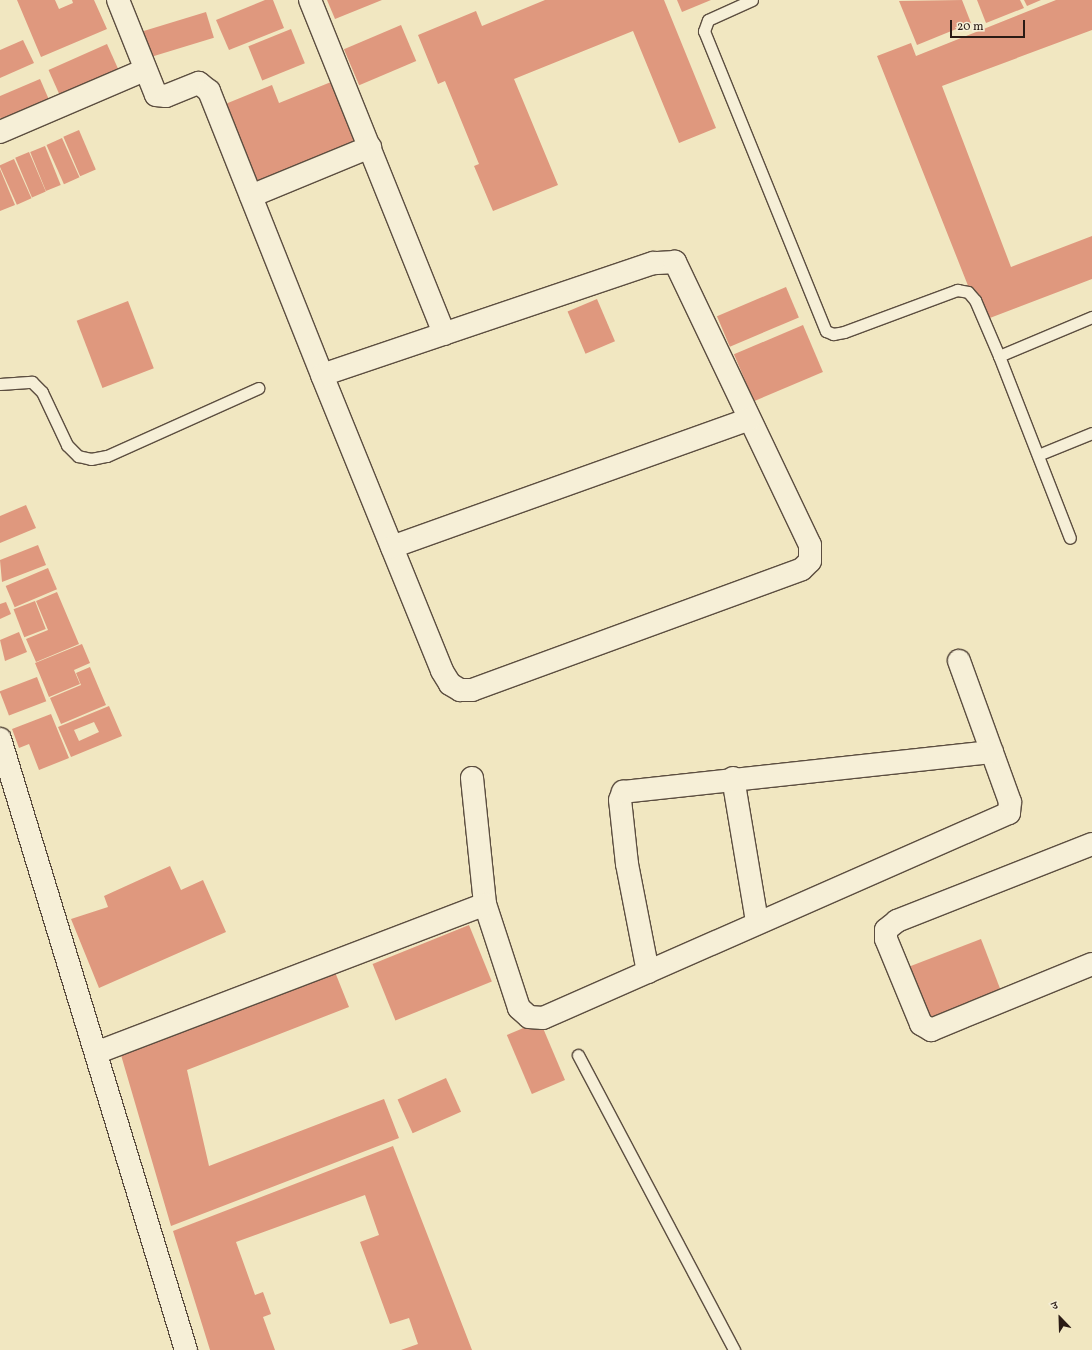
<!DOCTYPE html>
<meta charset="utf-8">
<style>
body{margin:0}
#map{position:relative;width:1092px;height:1350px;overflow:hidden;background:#f1e7c1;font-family:Vollkorn,"Noto Serif Devanagari",serif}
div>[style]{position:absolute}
.building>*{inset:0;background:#df987e;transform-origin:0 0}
.roads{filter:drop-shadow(1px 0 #5c4e40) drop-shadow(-1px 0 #5c4e40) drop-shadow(0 1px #5c4e40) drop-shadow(0 -1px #5c4e40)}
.lane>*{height:11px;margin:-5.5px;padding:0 5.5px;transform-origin:5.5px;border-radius:5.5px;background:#f6efd7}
.street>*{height:22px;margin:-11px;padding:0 11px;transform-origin:11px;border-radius:11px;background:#f6efd7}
.secondary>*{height:22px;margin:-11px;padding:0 11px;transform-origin:11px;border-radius:11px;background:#f6efd7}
span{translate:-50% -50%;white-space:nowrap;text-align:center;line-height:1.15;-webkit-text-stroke:3px #f6efd7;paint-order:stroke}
.north{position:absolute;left:1040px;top:1298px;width:40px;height:40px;-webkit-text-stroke:3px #f6efd7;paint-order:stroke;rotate:337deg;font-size:11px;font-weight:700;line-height:16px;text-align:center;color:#2a1b15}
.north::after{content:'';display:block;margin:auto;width:14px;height:18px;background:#2a1b15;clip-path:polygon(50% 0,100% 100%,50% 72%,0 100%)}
.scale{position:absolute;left:950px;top:20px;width:75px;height:18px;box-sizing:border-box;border:2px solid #2a1b15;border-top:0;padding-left:5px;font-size:12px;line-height:14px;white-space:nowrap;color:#2a1b15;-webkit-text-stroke:3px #f6efd7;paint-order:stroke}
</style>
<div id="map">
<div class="building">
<div style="clip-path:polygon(17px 0,55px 0,59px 9px,73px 3px,72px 0,94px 0,107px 29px,41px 57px)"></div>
<div style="clip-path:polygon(265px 0,273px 0,284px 28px,229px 50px,216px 20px)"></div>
<div style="clip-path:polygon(327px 0,382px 0,335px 19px)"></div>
<div style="clip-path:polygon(545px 0,664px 0,716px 128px,679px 143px,633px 31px,514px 79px,558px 185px,493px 211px,474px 166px,479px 164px,445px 81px,438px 84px,418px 35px,476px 11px,482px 26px)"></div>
<div style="clip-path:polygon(677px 0,711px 0,682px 12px)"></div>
<div style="clip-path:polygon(962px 0,971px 23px,917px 45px,899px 1px)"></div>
<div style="clip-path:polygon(977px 0,1020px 0,1024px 8px,986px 23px)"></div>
<div style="clip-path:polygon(1024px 0,1041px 0,1027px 6px)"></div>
<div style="clip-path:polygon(1056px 0,1092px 0,1092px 30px,942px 86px,1011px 267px,1092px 236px,1092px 279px,982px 321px,877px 56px,911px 43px,916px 56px)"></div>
<div style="left:206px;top:12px;width:27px;height:72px;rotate:73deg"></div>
<div style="left:401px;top:25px;width:39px;height:62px;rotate:67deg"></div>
<div style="left:291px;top:29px;width:37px;height:46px;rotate:68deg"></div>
<div style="clip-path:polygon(23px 40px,34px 63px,0 78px,0 50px)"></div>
<div style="left:107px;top:44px;width:37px;height:64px;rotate:66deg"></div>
<div style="clip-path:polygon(40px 79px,53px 109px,5px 129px,0 117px,0 96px)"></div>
<div style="clip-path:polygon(331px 82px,354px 141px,249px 184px,218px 107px,272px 85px,279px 103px)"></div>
<div style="left:79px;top:130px;width:43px;height:17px;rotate:67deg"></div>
<div style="left:62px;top:138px;width:43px;height:17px;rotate:66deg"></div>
<div style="left:45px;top:146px;width:42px;height:16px;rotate:68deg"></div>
<div style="left:29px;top:152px;width:43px;height:15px;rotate:67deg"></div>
<div style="left:14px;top:159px;width:43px;height:16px;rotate:66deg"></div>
<div style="clip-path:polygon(0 169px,15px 205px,0 211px)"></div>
<div style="left:786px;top:287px;width:33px;height:75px;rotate:67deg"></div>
<div style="left:597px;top:299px;width:46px;height:32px;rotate:67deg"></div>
<div style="left:128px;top:301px;width:72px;height:55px;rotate:69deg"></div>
<div style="left:803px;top:325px;width:51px;height:75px;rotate:67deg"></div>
<div style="clip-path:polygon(26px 505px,36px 528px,0 543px,0 516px)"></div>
<div style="clip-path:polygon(38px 545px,46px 565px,2px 582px,0 560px)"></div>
<div style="left:48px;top:568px;width:23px;height:46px;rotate:67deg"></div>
<div style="clip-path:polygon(57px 592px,79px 644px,36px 662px,26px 639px,48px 630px,36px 601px)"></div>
<div style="left:35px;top:601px;width:30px;height:23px;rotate:69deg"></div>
<div style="clip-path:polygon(6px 602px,11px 614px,0 619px,0 604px)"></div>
<div style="clip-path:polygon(19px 632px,27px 652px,5px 661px,0 640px)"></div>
<div style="clip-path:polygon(82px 644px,90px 663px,74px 670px,80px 684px,49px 697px,35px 663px)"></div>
<div style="clip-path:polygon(90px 667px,106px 705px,61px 724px,50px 698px,81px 685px,76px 673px)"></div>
<div style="left:37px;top:677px;width:26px;height:40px;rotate:69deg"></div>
<div style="clip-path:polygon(evenodd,109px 706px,122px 736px,71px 757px,58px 727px,109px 706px,94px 722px,99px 732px,79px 741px,74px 730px,94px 722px)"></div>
<div style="clip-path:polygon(51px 714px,69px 758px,39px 770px,29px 744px,19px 748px,12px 729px)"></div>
<div style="clip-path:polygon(170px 866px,181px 890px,203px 880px,226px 932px,99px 988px,71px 919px,108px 907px,104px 896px)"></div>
<div style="left:469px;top:925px;width:61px;height:104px;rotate:68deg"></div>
<div style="left:981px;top:939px;width:56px;height:78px;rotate:69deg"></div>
<div style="clip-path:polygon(335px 972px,349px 1007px,187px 1070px,209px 1166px,384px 1099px,399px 1138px,171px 1226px,121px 1055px)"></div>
<div style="left:540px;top:1021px;width:64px;height:36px;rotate:67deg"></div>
<div style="left:446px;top:1078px;width:37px;height:53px;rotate:66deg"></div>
<div style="clip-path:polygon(393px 1146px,472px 1350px,401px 1350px,418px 1344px,409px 1318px,390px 1324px,360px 1242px,379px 1235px,365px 1195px,236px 1242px,255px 1295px,263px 1292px,271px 1314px,263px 1317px,275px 1350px,210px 1350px,173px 1231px)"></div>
</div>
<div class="roads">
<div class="lane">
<div style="left:752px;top:0;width:48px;rotate:155.6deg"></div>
<div style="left:708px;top:20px;width:12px;rotate:110deg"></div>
<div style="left:704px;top:31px;width:324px;rotate:67.9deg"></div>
<div style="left:826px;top:331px;width:8px;rotate:23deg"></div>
<div style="left:833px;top:334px;width:11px;rotate:-10deg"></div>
<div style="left:844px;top:332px;width:121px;rotate:-20.4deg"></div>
<div style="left:957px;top:290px;width:11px;rotate:10deg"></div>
<div style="left:968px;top:292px;width:11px;rotate:49deg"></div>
<div style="left:975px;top:300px;width:61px;rotate:66.8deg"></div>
<div style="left:999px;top:356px;width:101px;rotate:-22.8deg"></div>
<div style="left:999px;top:356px;width:195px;rotate:68.7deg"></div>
<div style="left:0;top:384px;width:32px;rotate:-4deg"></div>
<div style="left:32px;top:382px;width:14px;rotate:45deg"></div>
<div style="left:42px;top:392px;width:59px;rotate:64.7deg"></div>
<div style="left:67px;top:445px;width:16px;rotate:45deg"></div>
<div style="left:78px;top:456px;width:13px;rotate:13deg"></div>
<div style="left:91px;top:459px;width:16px;rotate:-11deg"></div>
<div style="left:107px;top:456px;width:166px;rotate:-24.2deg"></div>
<div style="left:1038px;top:455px;width:58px;rotate:-22.2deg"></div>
<div style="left:578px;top:1055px;width:334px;rotate:62.1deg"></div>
</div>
<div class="street">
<div style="left:118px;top:0;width:102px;rotate:68.2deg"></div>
<div style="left:156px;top:95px;width:10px;rotate:6deg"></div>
<div style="left:166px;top:96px;width:35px;rotate:-22deg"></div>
<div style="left:199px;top:83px;width:13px;rotate:39deg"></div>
<div style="left:209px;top:91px;width:306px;rotate:68.3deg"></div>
<div style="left:322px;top:375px;width:319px;rotate:67.9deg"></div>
<div style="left:442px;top:671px;width:15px;rotate:58deg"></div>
<div style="left:450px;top:684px;width:12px;rotate:31deg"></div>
<div style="left:460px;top:690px;width:12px"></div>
<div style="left:472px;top:690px;width:351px;rotate:-20.1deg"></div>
<div style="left:802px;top:569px;width:11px;rotate:-45deg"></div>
<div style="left:810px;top:561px;width:16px;rotate:-90deg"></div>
<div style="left:810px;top:545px;width:314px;rotate:-115.5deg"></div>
<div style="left:675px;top:262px;width:22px;rotate:177deg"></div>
<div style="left:653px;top:263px;width:349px;rotate:161.3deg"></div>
<div style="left:310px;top:0;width:360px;rotate:68.1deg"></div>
<div style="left:0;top:132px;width:158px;rotate:-23.2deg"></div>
<div style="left:251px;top:196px;width:129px;rotate:-22.4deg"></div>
<div style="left:392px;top:547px;width:379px;rotate:-19.7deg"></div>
<div style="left:472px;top:778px;width:127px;rotate:84.1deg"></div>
<div style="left:485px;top:904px;width:109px;rotate:71.9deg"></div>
<div style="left:519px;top:1008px;width:13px;rotate:42deg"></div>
<div style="left:529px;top:1017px;width:14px;rotate:4deg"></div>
<div style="left:543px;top:1018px;width:509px;rotate:-23.75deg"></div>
<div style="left:1009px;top:813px;width:11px;rotate:-85deg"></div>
<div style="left:1010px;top:802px;width:150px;rotate:-109.9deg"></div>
<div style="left:733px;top:778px;width:145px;rotate:80.5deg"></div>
<div style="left:1092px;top:844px;width:210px;rotate:158.5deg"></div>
<div style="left:897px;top:921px;width:14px;rotate:141deg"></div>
<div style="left:886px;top:930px;width:9px;rotate:90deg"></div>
<div style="left:886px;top:939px;width:92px;rotate:67.6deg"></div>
<div style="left:921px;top:1024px;width:12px;rotate:31deg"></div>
<div style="left:931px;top:1030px;width:174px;rotate:-22.3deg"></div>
<div style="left:648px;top:972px;width:110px;rotate:-101deg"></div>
<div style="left:627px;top:864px;width:64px;rotate:-96.2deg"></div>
<div style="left:620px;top:800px;width:9px;rotate:-69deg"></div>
<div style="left:623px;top:792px;width:371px;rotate:-6.2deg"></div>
<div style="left:98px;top:1052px;width:414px;rotate:-20.9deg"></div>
</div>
<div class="secondary">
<div style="left:0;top:739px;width:639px;rotate:73.07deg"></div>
</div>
</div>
<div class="north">उ</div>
<div class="scale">20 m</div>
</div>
